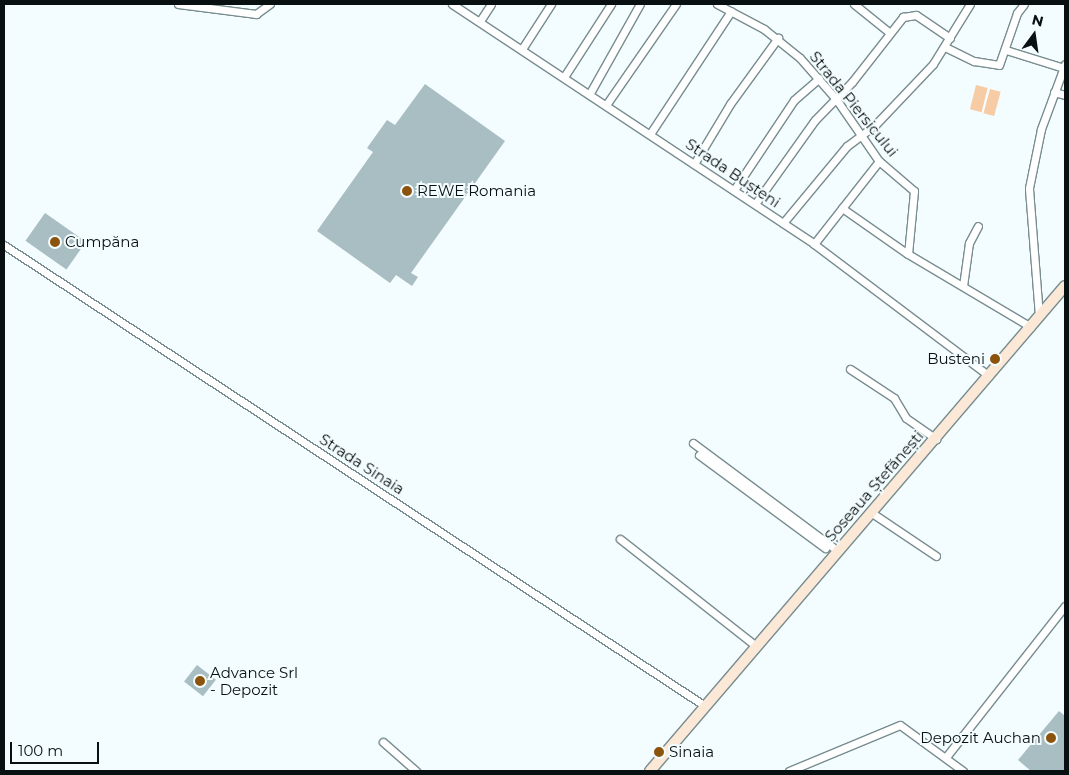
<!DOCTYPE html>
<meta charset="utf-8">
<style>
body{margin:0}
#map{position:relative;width:1069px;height:775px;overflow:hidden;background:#f3fcfe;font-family:Montserrat,sans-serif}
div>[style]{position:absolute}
.green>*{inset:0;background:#f7cca4;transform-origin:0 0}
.building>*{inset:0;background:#a8bec2;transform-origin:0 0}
.roads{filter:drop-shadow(1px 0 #788d90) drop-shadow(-1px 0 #788d90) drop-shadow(0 1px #788d90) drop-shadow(0 -1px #788d90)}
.street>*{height:7px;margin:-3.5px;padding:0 3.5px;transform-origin:3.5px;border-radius:3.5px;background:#fff}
.secondary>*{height:10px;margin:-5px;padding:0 5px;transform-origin:5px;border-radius:5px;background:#fbe8d7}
.dots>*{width:14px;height:14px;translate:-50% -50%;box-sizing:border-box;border:2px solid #f3fcfe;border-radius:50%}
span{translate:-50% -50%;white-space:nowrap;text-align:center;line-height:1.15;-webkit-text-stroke:4px #f3fcfe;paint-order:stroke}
.street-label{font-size:15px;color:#081011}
.poi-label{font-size:15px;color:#081011}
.left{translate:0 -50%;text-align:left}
.right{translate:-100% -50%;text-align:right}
.frame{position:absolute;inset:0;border:5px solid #081011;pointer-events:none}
.north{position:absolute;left:1009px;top:10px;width:50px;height:50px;-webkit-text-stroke:4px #f3fcfe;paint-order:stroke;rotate:14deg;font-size:14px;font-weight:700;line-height:20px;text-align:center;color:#081011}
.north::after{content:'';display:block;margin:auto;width:18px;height:22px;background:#081011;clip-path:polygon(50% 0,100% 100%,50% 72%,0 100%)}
.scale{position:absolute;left:10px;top:742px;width:89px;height:22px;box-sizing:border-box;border:2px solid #081011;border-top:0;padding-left:6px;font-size:15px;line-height:18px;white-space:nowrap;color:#081011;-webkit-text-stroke:4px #f3fcfe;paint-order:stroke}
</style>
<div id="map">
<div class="green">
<div style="left:976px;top:85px;width:12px;height:25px;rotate:14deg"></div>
<div style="left:990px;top:89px;width:11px;height:25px;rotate:15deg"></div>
</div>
<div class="building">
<div style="clip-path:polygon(425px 84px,505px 141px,411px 273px,418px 277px,412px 286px,396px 275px,390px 283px,317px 231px,373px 152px,367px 148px,387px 120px,395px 125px)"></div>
<div style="left:45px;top:213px;width:50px;height:34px;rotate:35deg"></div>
<div style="left:197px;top:665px;width:24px;height:21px;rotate:38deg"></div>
<div style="clip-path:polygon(1059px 711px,1065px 716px,1065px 771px,1031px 771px,1018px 760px)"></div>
</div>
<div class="roads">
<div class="street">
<div style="left:178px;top:4px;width:79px;rotate:7.3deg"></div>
<div style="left:256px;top:14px;width:17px;rotate:-36deg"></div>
<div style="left:452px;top:4px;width:434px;rotate:33.5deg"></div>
<div style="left:814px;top:244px;width:219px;rotate:37deg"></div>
<div style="left:717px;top:4px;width:53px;rotate:28deg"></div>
<div style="left:764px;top:29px;width:46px;rotate:38.9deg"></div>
<div style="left:800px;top:58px;width:55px;rotate:48.7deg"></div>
<div style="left:836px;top:99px;width:75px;rotate:55.3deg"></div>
<div style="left:879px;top:161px;width:46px;rotate:40.6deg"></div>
<div style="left:914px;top:191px;width:63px;rotate:95.4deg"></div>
<div style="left:854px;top:4px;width:46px;rotate:38.9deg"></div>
<div style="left:480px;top:21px;width:20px;rotate:-57deg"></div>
<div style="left:945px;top:47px;width:32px;rotate:26deg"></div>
<div style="left:974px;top:61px;width:25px;rotate:9deg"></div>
<div style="left:999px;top:65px;width:55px;rotate:-70.9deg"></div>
<div style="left:1017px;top:13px;width:11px;rotate:-52deg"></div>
<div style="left:522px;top:49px;width:54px;rotate:-57.2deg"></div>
<div style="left:1006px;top:50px;width:61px;rotate:17.2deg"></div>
<div style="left:564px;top:77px;width:87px;rotate:-57.2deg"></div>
<div style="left:1054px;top:92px;width:11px;rotate:15deg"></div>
<div style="left:590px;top:93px;width:102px;rotate:-60.7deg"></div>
<div style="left:606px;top:105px;width:123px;rotate:-55.3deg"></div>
<div style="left:650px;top:134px;width:147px;rotate:-56.6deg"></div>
<div style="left:694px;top:164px;width:70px;rotate:-59deg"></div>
<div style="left:730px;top:104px;width:82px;rotate:-54deg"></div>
<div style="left:734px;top:190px;width:108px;rotate:-56.3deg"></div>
<div style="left:794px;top:100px;width:33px;rotate:-41deg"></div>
<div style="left:755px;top:204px;width:103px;rotate:-54.5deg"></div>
<div style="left:815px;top:120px;width:53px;rotate:-45.8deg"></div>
<div style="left:852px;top:82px;width:83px;rotate:-51.9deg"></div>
<div style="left:903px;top:17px;width:13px;rotate:-9deg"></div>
<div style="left:916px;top:15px;width:41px;rotate:34.1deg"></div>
<div style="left:842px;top:208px;width:80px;rotate:34.9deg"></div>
<div style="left:908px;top:254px;width:143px;rotate:30.7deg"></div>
<div style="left:783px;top:223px;width:100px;rotate:-50.3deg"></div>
<div style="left:847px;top:146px;width:35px;rotate:-37deg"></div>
<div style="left:875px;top:125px;width:84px;rotate:-46.4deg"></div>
<div style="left:933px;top:64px;width:70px;rotate:-58.3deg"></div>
<div style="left:814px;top:244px;width:105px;rotate:-51.9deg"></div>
<div style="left:4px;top:245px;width:839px;rotate:33.33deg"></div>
<div style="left:963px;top:286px;width:43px;rotate:-82.1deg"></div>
<div style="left:969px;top:243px;width:19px;rotate:-62deg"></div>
<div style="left:1039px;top:316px;width:128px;rotate:-94.5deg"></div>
<div style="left:1029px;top:188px;width:60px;rotate:-78.5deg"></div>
<div style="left:1041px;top:129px;width:69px;rotate:-69.7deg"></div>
<div style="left:850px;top:369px;width:53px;rotate:33.4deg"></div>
<div style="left:894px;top:398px;width:23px;rotate:59deg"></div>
<div style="left:906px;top:418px;width:37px;rotate:35deg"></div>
<div style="left:693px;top:443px;width:181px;rotate:36.7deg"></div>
<div style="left:699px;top:455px;width:157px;rotate:36.4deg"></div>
<div style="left:872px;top:513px;width:77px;rotate:33.9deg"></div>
<div style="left:620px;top:539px;width:174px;rotate:38.2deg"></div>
<div style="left:383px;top:742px;width:44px;rotate:41.3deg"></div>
<div style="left:946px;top:757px;width:192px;rotate:-51.8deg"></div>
<div style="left:789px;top:771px;width:120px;rotate:-22.5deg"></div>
<div style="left:900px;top:725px;width:78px;rotate:36.1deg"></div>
</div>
<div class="secondary">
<div style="left:650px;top:771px;width:638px;rotate:-49.45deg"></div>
</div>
</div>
<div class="dots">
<div style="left:407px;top:191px;background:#8c530c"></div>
<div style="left:55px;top:242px;background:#8c530c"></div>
<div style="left:995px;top:359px;background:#8c530c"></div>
<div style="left:200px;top:681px;background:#8c530c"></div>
<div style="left:1051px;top:738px;background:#8c530c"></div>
<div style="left:659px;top:752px;background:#8c530c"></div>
</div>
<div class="street-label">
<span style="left:854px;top:104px;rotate:51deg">Strada Piersicului</span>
<span style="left:733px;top:173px;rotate:34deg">Strada Bușteni</span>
<span style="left:362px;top:464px;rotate:33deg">Strada Sinaia</span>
<span style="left:874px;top:486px;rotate:-49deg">Șoseaua Ștefănești</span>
</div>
<div class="poi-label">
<span class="left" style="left:417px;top:191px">REWE Romania</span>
<span class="left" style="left:65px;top:242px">Cumpăna</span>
<span class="right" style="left:985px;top:359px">Busteni</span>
<span class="left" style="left:210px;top:681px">Advance Srl<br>- Depozit</span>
<span class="right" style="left:1041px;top:738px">Depozit Auchan</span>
<span class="left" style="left:669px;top:752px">Sinaia</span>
</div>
<div class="frame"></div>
<div class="north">N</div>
<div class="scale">100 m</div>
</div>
